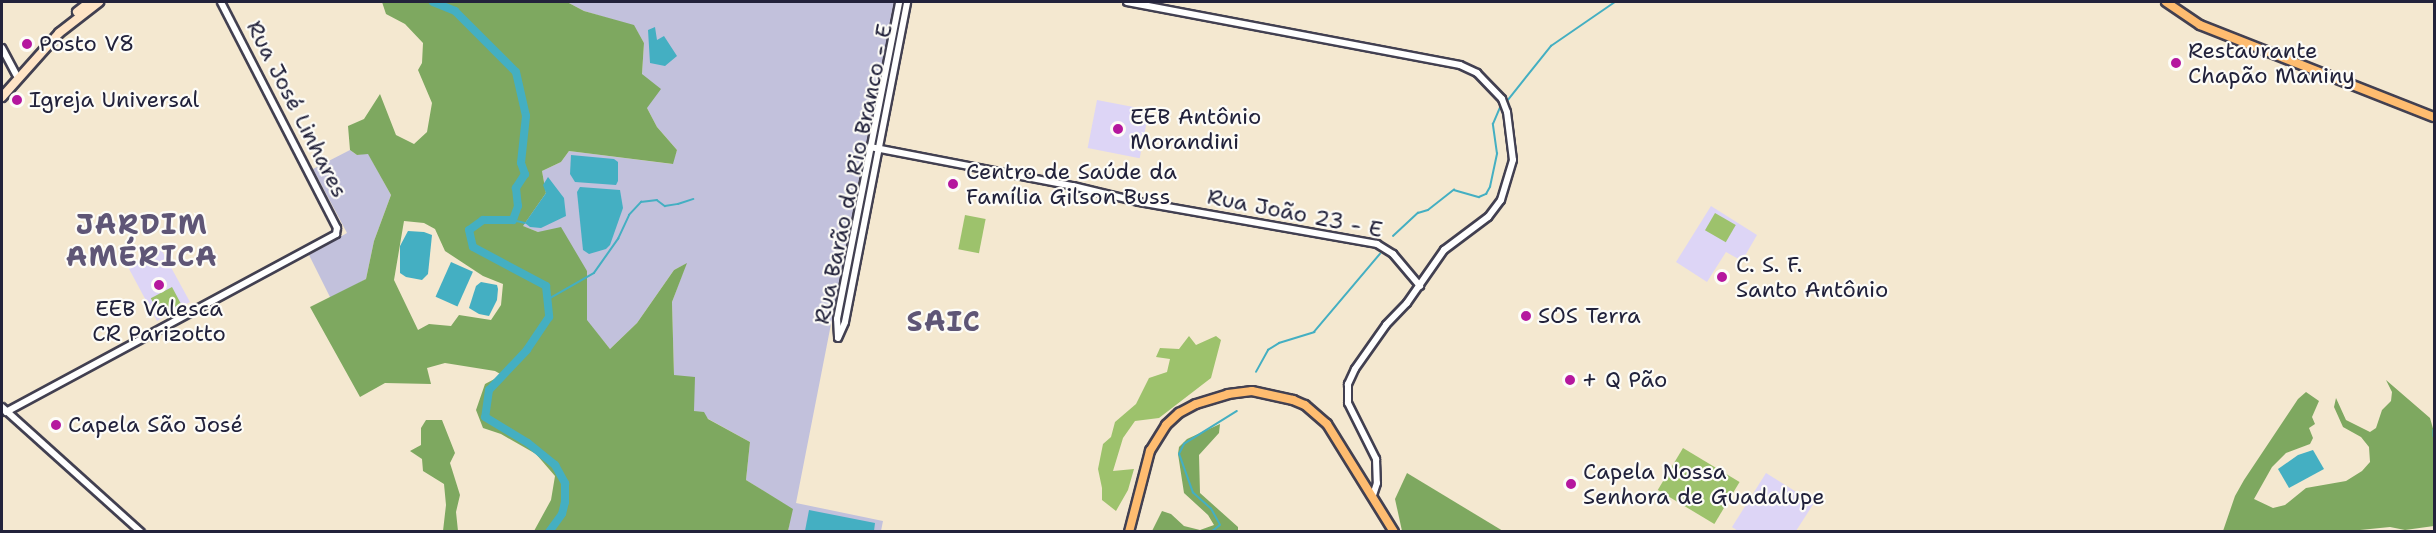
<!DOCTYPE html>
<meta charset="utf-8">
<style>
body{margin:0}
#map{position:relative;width:2436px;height:533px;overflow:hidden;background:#f4e8d0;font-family:"Shantell Sans",sans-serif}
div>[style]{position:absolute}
.built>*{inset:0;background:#ddd5f6;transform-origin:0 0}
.industrial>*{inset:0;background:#c2c1dc}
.green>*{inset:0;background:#9dc26c;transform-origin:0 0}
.forest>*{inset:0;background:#7ea860}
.water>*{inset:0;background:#44afc2;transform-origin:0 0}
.stream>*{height:1.5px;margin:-0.75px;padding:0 0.75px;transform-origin:0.75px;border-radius:0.75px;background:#44afc2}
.river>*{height:8px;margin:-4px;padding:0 4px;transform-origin:4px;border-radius:4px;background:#44afc2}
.roads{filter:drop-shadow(2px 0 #424051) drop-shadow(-2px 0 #424051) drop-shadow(0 2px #424051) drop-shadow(0 -2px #424051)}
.tertiary>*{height:6px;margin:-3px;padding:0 3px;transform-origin:3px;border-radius:3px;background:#fff}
.secondary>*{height:8px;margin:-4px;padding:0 4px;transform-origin:4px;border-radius:4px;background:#ffe4c6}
.primary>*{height:8px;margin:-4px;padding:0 4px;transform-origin:4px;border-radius:4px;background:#febc70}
.trunk>*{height:8px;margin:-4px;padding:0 4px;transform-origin:4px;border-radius:4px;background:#febc70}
.dots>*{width:16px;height:16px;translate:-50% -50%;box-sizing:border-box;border:3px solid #fdfcf7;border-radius:50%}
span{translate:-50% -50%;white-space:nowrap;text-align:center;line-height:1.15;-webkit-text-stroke:4.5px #fdfcf7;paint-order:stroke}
.poi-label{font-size:22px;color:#22223b}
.left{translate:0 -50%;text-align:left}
.street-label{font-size:22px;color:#22223b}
.district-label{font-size:28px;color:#5f5676;font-weight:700;letter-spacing:1.5px}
.frame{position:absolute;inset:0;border:3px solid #22223b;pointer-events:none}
</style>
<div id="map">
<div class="built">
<div style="left:1097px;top:100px;width:53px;height:49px;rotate:11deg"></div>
<div style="clip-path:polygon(1711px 206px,1757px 235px,1742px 261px,1726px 252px,1707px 282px,1676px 262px)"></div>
<div style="clip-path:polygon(161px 249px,190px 302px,157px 321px,128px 267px,137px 262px,139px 264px)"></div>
<div style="clip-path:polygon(1766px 473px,1814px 503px,1796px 531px,1738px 531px,1732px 527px)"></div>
</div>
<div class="industrial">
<div style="clip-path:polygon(567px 2px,894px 2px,796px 503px,883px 521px,881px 531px,788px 531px,792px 509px,746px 480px,750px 442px,694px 411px,674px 375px,672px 302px,686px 264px,674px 270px,637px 323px,610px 349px,586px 320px,587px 271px,538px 232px,522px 226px,546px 193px,542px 171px,561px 162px,569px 151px,672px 164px,677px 150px,657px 127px,647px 108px,642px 74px,644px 43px,634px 26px,584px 11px)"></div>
<div style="clip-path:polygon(350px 150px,357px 155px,368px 153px,391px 195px,374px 241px,366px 279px,331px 299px,309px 255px,347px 233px,313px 169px)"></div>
</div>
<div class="green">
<div style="left:1715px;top:213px;width:24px;height:20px;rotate:30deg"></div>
<div style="left:965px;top:215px;width:21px;height:35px;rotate:11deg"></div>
<div style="left:172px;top:287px;width:19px;height:24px;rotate:62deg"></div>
<div style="clip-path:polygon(1189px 336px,1196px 345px,1216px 336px,1221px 340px,1211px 378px,1159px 418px,1135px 421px,1123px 438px,1113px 471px,1134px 469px,1128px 490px,1116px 511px,1102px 500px,1102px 488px,1098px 469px,1103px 444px,1111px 437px,1115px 422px,1136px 404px,1149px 378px,1167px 372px,1170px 359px,1156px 357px,1160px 348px,1179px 349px)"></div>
<div style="left:1683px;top:448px;width:66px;height:49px;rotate:31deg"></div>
</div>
<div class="forest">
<div style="clip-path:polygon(evenodd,382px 2px,567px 2px,584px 11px,634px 25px,644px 43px,642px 74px,661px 89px,647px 108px,657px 127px,677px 150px,673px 164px,569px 151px,561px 162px,542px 171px,546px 193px,523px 226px,538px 232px,561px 227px,587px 271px,587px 320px,610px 349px,637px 323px,674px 270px,687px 263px,672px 302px,674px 375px,695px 377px,694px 411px,704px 412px,708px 419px,750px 442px,746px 480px,793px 509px,788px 531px,534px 531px,551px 500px,555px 476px,536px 454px,501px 434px,483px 428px,476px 410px,485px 384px,502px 375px,495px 371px,445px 363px,427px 368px,431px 384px,385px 383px,360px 397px,310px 307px,366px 279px,374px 241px,391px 195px,368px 154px,357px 155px,350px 150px,348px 126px,364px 119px,380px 94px,396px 135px,414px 144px,427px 132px,432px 103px,418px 70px,422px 63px,423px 43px,405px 24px,386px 14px,382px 2px,404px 221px,424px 223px,435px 229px,445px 251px,483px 276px,503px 284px,501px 305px,491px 320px,459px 315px,451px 326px,429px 324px,418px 330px,394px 280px,404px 221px)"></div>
<div style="clip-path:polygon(2386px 380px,2430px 418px,2434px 432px,2434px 526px,2405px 530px,2390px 527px,2340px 532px,2223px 531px,2235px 496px,2244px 480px,2298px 399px,2306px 392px,2319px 401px,2312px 417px,2315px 424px,2309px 428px,2313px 438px,2310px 444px,2286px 453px,2272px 467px,2254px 499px,2273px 508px,2285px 505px,2306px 488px,2346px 481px,2362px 471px,2370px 462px,2369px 447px,2361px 437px,2343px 427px,2334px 407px,2336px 398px,2346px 420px,2370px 432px,2376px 428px,2382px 410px,2391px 401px,2392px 392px)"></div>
<div style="clip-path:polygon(426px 420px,442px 420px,455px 453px,450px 463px,460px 495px,456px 512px,458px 531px,443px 531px,446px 505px,444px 484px,423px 471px,422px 459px,410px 451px,421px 445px,421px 428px)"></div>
<div style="clip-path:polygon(1220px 424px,1219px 433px,1199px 455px,1200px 493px,1238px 527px,1238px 531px,1152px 531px,1162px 511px,1171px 514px,1184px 526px,1200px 530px,1214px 525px,1208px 515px,1184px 493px,1178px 454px,1179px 447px,1187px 439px)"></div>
<div style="clip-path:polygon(1407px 473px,1503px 531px,1402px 531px,1395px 499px)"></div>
</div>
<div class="water">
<div style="clip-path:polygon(655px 27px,657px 40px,664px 36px,677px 56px,665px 66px,650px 63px,648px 30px)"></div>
<div style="clip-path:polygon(571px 155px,614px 159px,618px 162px,618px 181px,616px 185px,575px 182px,570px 174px)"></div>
<div style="clip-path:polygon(548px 177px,564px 198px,566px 216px,541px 228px,530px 227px,525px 223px,546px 193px,543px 185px)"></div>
<div style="clip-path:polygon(580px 187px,620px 190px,623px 208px,610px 245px,606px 249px,589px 254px,583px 250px,577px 192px)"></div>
<div style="clip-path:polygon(408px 231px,424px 232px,432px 235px,428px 274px,422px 280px,406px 277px,400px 273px,400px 246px)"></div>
<div style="left:451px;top:262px;width:24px;height:38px;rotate:24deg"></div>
<div style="clip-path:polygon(481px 282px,497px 285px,498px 289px,497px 300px,489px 316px,479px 314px,469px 308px,476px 286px)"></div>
<div style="clip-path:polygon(2313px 450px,2324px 469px,2289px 488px,2278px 469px,2298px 455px)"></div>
<div style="clip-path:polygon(809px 510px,875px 523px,874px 531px,805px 531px)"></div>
</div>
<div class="stream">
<div style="left:1508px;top:100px;width:69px;rotate:-51.5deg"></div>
<div style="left:1551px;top:46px;width:78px;rotate:-34.5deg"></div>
<div style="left:513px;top:220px;width:12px;rotate:14deg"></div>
<div style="left:1393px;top:236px;width:34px;rotate:-43deg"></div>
<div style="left:1418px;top:213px;width:10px;rotate:-17deg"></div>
<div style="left:1428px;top:210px;width:33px;rotate:-38deg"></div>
<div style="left:1454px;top:190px;width:26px;rotate:16deg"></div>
<div style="left:1479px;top:197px;width:8px;rotate:-23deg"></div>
<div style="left:1486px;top:194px;width:8px;rotate:-60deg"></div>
<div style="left:1490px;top:187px;width:34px;rotate:-78deg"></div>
<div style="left:1497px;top:154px;width:30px;rotate:-98deg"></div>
<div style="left:1493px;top:124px;width:21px;rotate:-67deg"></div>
<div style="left:547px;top:300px;width:54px;rotate:-29.9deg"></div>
<div style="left:594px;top:273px;width:42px;rotate:-54.8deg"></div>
<div style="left:618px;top:239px;width:26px;rotate:-65deg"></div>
<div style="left:629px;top:215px;width:18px;rotate:-47deg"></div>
<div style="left:641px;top:202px;width:16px;rotate:-7deg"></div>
<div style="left:657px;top:200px;width:10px;rotate:37deg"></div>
<div style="left:665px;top:206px;width:13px;rotate:-9deg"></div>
<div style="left:678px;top:204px;width:16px;rotate:-18deg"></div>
<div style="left:1256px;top:372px;width:25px;rotate:-61deg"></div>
<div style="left:1268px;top:350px;width:13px;rotate:-32deg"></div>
<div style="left:1279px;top:343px;width:37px;rotate:-17deg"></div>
<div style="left:1314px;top:332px;width:102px;rotate:-49.8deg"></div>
<div style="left:2434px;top:430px;width:6px;rotate:90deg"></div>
<div style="left:1211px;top:532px;width:11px;rotate:-38deg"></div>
<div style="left:1220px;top:525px;width:18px;rotate:-119deg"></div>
<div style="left:1211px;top:509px;width:24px;rotate:-138deg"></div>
<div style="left:1193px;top:493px;width:41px;rotate:-109.7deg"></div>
<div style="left:1179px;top:454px;width:11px;rotate:-63deg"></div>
<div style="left:1184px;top:444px;width:62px;rotate:-31.9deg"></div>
</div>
<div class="river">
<div style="left:433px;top:2px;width:24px;rotate:22deg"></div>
<div style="left:455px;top:11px;width:86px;rotate:45deg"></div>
<div style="left:516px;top:72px;width:45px;rotate:77.2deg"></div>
<div style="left:526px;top:116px;width:47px;rotate:96.1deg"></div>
<div style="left:521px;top:163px;width:12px;rotate:70deg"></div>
<div style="left:525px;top:174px;width:17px;rotate:123deg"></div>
<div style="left:516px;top:188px;width:18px;rotate:84deg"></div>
<div style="left:518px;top:206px;width:15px;rotate:110deg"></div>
<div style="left:513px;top:220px;width:30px;rotate:180deg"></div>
<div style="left:483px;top:220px;width:17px;rotate:144deg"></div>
<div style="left:469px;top:230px;width:17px;rotate:77deg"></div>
<div style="left:473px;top:247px;width:83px;rotate:28.1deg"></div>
<div style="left:546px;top:286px;width:31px;rotate:84deg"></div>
<div style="left:549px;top:317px;width:40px;rotate:124deg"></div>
<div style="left:527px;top:350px;width:55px;rotate:133.5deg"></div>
<div style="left:489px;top:390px;width:27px;rotate:98deg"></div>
<div style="left:485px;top:417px;width:50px;rotate:31.2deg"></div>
<div style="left:528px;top:443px;width:35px;rotate:39deg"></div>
<div style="left:555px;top:465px;width:21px;rotate:61deg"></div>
<div style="left:565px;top:483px;width:19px;rotate:90deg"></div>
<div style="left:565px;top:502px;width:12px;rotate:104deg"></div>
<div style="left:562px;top:514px;width:22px;rotate:126deg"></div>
</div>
<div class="roads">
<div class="tertiary">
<div style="left:1127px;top:2px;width:339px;rotate:10.7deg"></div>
<div style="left:1460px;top:65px;width:19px;rotate:25deg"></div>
<div style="left:1477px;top:73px;width:36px;rotate:46deg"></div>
<div style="left:1502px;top:99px;width:14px;rotate:69deg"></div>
<div style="left:1507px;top:112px;width:48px;rotate:82.9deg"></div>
<div style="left:1513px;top:160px;width:42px;rotate:106.7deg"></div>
<div style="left:1501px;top:200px;width:21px;rotate:127deg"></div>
<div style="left:1488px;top:217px;width:55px;rotate:143.1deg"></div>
<div style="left:1444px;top:250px;width:65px;rotate:124.9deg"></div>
<div style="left:1407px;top:303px;width:30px;rotate:134deg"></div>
<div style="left:1386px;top:325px;width:54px;rotate:125.2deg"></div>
<div style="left:1355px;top:369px;width:17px;rotate:115deg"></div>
<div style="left:1348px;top:384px;width:19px;rotate:90deg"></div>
<div style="left:1348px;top:403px;width:63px;rotate:63.4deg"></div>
<div style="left:1376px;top:459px;width:24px;rotate:88deg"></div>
<div style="left:1377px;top:483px;width:13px;rotate:108deg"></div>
<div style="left:2px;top:48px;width:30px;rotate:62deg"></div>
<div style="left:870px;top:147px;width:207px;rotate:10.9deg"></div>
<div style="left:1073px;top:186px;width:68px;rotate:13.6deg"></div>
<div style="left:1139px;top:202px;width:242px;rotate:10deg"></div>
<div style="left:1377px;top:244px;width:19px;rotate:32deg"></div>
<div style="left:1393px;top:254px;width:42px;rotate:49.8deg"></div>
<div style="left:838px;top:337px;width:18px;rotate:-93deg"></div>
<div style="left:837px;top:319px;width:323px;rotate:-78.9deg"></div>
<div style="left:838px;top:338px;width:17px;rotate:-66deg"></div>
<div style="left:845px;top:322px;width:326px;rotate:-79deg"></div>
<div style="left:2px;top:407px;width:187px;rotate:42deg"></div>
<div style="left:6px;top:412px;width:375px;rotate:-28.3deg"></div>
<div style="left:336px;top:234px;width:6px;rotate:-81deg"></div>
<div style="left:337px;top:228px;width:254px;rotate:-117.2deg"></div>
</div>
<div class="secondary">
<div style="left:77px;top:12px;width:16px;rotate:-38deg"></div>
<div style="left:2px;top:97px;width:86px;rotate:-48.3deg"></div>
<div style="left:59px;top:33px;width:51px;rotate:-37.8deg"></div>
</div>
<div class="primary">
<div style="left:2166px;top:2px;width:41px;rotate:34.1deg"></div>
<div style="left:2200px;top:25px;width:251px;rotate:21.5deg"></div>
</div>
<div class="trunk">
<div style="left:1129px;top:532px;width:84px;rotate:-75.5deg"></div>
<div style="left:1150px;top:451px;width:31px;rotate:-58deg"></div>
<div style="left:1166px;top:425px;width:18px;rotate:-43deg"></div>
<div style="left:1179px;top:413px;width:19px;rotate:-28deg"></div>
<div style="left:1196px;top:404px;width:34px;rotate:-17deg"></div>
<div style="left:1228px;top:394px;width:24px;rotate:-7deg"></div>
<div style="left:1252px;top:391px;width:42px;rotate:12.4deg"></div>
<div style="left:1293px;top:400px;width:13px;rotate:23deg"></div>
<div style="left:1305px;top:405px;width:29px;rotate:41deg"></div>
<div style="left:1327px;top:424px;width:127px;rotate:58.2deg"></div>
</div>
</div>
<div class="dots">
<div style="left:27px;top:44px;background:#b5179e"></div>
<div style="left:2176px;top:63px;background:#b5179e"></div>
<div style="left:17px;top:100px;background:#b5179e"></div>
<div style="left:1118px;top:129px;background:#b5179e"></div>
<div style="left:953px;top:184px;background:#b5179e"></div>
<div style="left:1722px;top:277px;background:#b5179e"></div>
<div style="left:159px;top:285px;background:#b5179e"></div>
<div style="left:1526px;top:316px;background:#b5179e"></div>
<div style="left:1570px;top:380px;background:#b5179e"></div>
<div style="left:56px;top:425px;background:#b5179e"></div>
<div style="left:1571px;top:484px;background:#b5179e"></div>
</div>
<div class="poi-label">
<span class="left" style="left:39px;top:44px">Posto V8</span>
<span class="left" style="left:2188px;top:63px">Restaurante<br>Chapão Maniny</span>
<span class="left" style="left:29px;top:100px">Igreja Universal</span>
<span class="left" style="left:1130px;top:129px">EEB Antônio<br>Morandini</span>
<span class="left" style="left:966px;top:184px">Centro de Saúde da<br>Família Gilson Buss</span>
<span class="left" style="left:1736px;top:277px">C. S. F.<br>Santo Antônio</span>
<span style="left:159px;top:321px">EEB Valesca<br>CR Parizotto</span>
<span class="left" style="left:1538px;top:316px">SOS Terra</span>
<span class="left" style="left:1582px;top:380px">+ Q Pão</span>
<span class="left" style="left:68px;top:425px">Capela São José</span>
<span class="left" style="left:1583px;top:484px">Capela Nossa<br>Senhora de Guadalupe</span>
</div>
<div class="street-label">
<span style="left:297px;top:109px;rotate:63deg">Rua José Linhares</span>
<span style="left:853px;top:174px;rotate:-78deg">Rua Barão do Rio Branco - E</span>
<span style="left:1295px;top:213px;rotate:11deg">Rua João 23 - E</span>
</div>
<div class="district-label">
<span style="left:142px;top:240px">JARDIM<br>AMÉRICA</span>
<span style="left:944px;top:321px">SAIC</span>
</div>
<div class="frame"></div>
</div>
